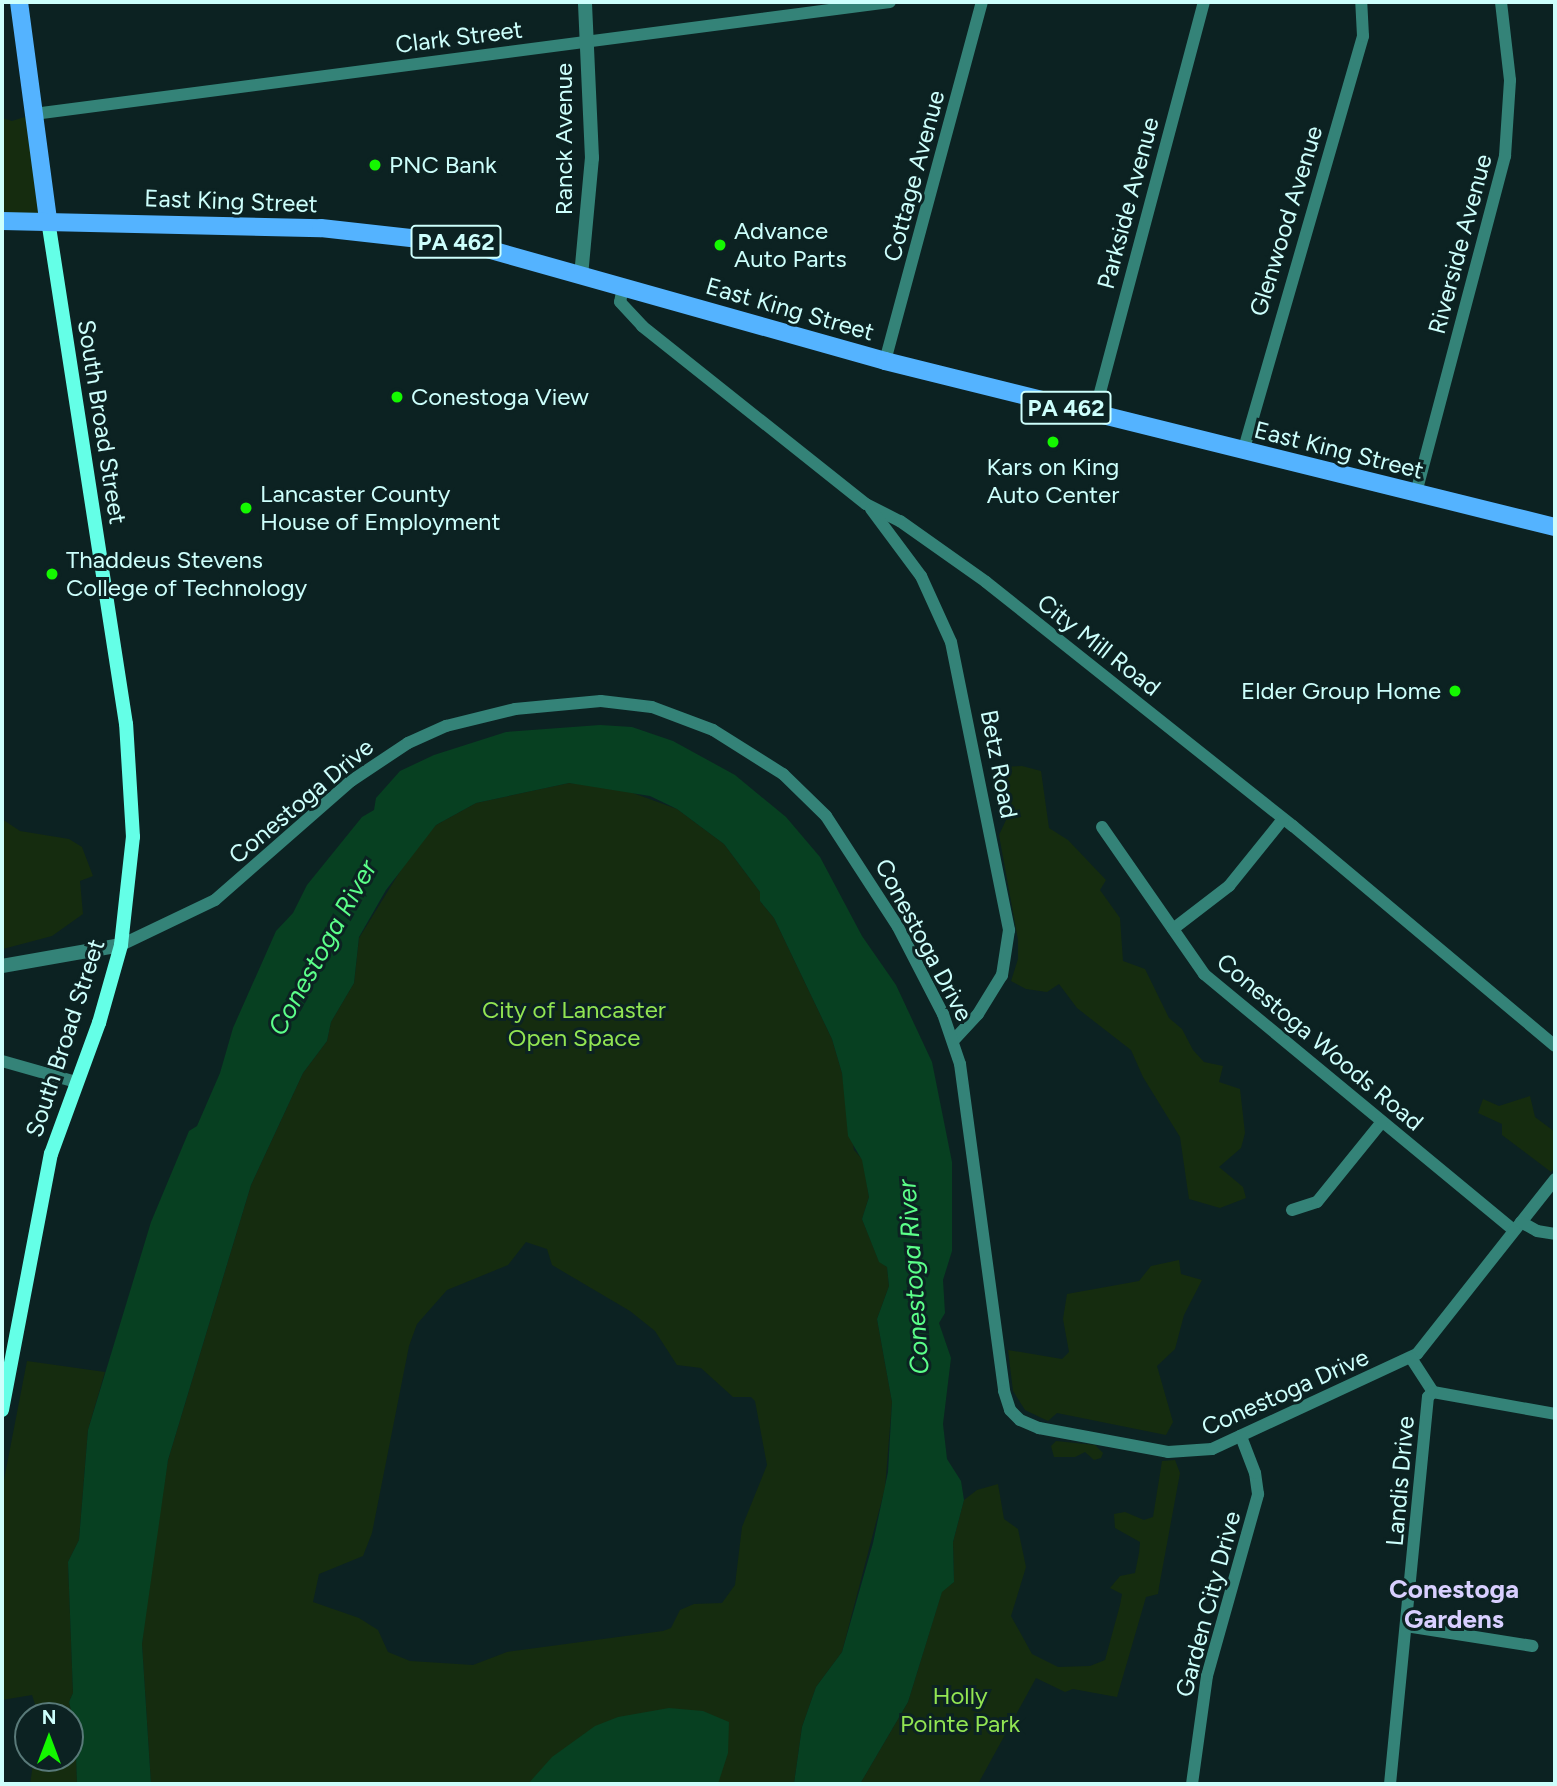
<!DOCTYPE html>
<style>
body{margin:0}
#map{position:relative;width:1557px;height:1786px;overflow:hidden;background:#0c2222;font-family:Figtree,sans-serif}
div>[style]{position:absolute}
.green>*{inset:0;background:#152c0f}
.water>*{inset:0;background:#074021}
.minor>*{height:12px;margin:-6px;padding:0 6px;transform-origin:6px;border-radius:6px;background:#348378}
.tertiary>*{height:14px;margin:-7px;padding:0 7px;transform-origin:7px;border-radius:7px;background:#348378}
.secondary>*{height:14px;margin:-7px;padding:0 7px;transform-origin:7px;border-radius:7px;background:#64ffe7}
.primary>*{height:18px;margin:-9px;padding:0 9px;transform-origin:9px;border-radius:9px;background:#54b3ff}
.dots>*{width:19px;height:19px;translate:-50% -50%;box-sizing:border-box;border:4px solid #0c2222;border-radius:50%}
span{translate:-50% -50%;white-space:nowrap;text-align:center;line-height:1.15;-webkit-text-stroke:6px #0c2222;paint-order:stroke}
.shield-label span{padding:2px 5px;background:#0c2222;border:2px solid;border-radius:5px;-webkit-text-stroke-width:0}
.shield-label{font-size:23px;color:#cdfffc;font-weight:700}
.street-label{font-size:24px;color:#cdfffc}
.poi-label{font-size:24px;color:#cdfffc}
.left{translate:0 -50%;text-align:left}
.right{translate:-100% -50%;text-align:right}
.park-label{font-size:24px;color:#92e552}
.water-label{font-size:26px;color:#5bff89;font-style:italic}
.neighbourhood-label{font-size:26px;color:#d8cfff;font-weight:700}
.frame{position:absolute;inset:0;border:4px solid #cdfffc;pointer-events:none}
.north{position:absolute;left:14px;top:1702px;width:70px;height:70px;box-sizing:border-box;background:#0c2222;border:2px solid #597a79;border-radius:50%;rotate:0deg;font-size:19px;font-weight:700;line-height:28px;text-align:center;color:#cdfffc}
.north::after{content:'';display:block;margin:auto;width:24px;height:32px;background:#14f800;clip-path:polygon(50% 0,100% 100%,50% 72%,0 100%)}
</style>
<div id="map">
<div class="green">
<div style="clip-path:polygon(34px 114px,48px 220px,2px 221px,2px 118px,12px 121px)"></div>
<div style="clip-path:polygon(1022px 766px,1041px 771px,1049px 828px,1068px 840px,1106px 880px,1100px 890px,1120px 918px,1123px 961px,1145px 969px,1169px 1018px,1182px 1029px,1193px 1050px,1204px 1062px,1223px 1066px,1219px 1082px,1240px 1089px,1245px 1133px,1241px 1148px,1219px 1167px,1243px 1187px,1246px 1198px,1220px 1208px,1189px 1199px,1180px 1137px,1143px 1077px,1131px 1050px,1077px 1008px,1059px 984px,1047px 992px,1026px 989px,1011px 981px,1018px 959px,1018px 940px,999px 835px,1006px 820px,994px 781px,998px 767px)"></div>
<div style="clip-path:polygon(evenodd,569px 783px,619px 788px,677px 809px,724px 844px,760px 892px,760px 901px,774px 918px,832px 1039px,842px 1073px,854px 1150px,863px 1160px,869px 1197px,862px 1219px,879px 1261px,887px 1267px,889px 1286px,877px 1319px,892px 1402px,885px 1488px,842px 1652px,816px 1687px,802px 1727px,794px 1784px,151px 1784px,142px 1644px,153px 1545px,168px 1460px,251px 1185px,303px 1073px,327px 1041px,331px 1022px,354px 983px,359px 938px,412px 852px,436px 825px,476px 803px,569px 783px,526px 1242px,547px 1249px,552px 1265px,630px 1311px,655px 1331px,677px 1365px,701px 1368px,733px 1397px,751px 1397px,755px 1401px,767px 1465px,742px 1527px,735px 1585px,722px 1603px,694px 1604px,680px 1610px,671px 1628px,663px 1631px,507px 1652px,473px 1665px,410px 1661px,388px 1652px,378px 1630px,359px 1618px,313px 1602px,319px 1574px,363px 1556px,372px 1533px,409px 1346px,417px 1324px,447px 1290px,508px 1265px,526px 1242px)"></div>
<div style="clip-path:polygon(2px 819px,20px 831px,69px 839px,82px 847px,93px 876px,80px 881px,83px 914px,52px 936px,3px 949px)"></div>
<div style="clip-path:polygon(1530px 1096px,1535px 1117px,1555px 1132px,1555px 1167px,1551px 1172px,1502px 1135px,1502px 1124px,1478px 1113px,1483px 1099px,1499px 1106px)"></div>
<div style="clip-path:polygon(1179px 1260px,1181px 1274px,1202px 1280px,1184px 1315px,1175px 1349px,1157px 1366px,1173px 1422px,1166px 1435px,1057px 1413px,1048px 1421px,1025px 1410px,1013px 1391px,1008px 1350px,1062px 1359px,1069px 1352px,1063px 1319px,1067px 1294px,1139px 1281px,1151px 1266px)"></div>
<div style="clip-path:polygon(27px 1361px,105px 1372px,88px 1430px,79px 1540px,68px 1562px,73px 1693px,69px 1702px,75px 1726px,77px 1784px,30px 1784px,34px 1758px,70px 1758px,70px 1716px,39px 1716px,32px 1695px,2px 1700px,2px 1490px)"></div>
<div style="clip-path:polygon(1056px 1441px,1095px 1445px,1103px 1453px,1101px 1458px,1094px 1460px,1085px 1452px,1075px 1457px,1054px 1457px,1051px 1446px)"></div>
<div style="clip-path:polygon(1175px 1460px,1180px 1473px,1159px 1587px,1158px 1594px,1146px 1597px,1117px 1697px,1073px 1689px,1065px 1692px,1036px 1678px,978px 1784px,860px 1784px,908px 1702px,942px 1591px,954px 1582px,953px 1542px,964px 1500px,977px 1490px,998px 1484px,1004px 1519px,1018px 1529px,1026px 1567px,1011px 1616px,1032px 1654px,1058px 1667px,1090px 1666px,1105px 1660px,1120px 1605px,1122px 1594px,1110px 1588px,1120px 1576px,1135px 1573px,1139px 1553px,1140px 1542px,1115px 1528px,1114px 1514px,1125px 1512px,1144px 1520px,1153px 1517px,1162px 1461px)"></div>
</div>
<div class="water">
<div style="clip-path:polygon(600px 725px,632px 727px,673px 741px,735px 775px,786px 817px,820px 857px,862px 936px,896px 985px,932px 1062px,952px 1162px,952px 1251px,943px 1280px,945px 1313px,939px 1323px,951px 1358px,943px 1424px,947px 1459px,961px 1481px,964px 1500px,953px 1542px,954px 1582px,942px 1592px,908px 1702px,860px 1784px,794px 1784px,802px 1727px,816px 1687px,842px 1652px,873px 1543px,888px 1472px,892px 1402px,877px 1319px,889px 1286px,887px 1267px,879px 1262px,862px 1219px,869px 1197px,862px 1160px,848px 1136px,842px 1073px,832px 1039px,774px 918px,760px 901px,760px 892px,724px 844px,677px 809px,650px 796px,569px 783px,476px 803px,436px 825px,386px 890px,359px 937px,354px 983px,331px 1022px,327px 1041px,303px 1073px,251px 1185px,168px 1460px,142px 1644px,151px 1784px,77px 1784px,75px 1726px,69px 1702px,73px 1693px,68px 1562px,79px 1540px,88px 1430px,151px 1222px,189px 1131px,197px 1126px,220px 1073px,233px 1028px,276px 931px,293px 913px,307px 885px,362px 817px,374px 810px,376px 798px,400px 771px,434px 755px,506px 732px)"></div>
<div style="clip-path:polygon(669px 1708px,703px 1711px,729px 1722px,728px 1753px,718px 1784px,528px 1784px,552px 1757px,595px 1726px,618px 1717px)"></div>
</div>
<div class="minor">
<div style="left:34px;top:114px;width:863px;rotate:-7.45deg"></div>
<div style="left:623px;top:287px;width:15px;rotate:101deg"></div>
<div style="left:620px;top:302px;width:33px;rotate:47deg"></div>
<div style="left:642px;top:326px;width:286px;rotate:38.5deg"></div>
<div style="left:866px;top:504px;width:38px;rotate:27deg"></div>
<div style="left:900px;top:521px;width:105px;rotate:35.3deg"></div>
<div style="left:986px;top:582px;width:392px;rotate:38.5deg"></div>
<div style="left:1293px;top:826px;width:342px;rotate:40deg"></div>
<div style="left:885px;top:361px;width:372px;rotate:-74.9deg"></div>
<div style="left:1094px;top:415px;width:427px;rotate:-75.1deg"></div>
<div style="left:1243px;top:452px;width:433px;rotate:-73.9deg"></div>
<div style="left:1363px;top:36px;width:34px;rotate:-93deg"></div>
<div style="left:1416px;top:493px;width:349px;rotate:-75.2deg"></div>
<div style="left:1505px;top:156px;width:76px;rotate:-86.2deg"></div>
<div style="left:1510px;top:80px;width:79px;rotate:-96.6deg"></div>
<div style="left:871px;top:509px;width:84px;rotate:53.3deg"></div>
<div style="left:921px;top:576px;width:72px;rotate:65.6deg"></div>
<div style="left:951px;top:642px;width:294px;rotate:78.6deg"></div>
<div style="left:1009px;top:930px;width:46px;rotate:98.8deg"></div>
<div style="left:1002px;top:975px;width:46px;rotate:121.6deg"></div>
<div style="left:978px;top:1014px;width:35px;rotate:133deg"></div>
<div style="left:1102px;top:827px;width:179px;rotate:55.2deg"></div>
<div style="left:1204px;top:974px;width:402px;rotate:39.6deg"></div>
<div style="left:1173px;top:929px;width:71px;rotate:-37.5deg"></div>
<div style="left:1229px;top:886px;width:86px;rotate:-51.1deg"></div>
<div style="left:121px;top:945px;width:104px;rotate:-25.6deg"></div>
<div style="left:215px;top:900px;width:181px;rotate:-41.2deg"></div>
<div style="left:351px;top:781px;width:69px;rotate:-33.7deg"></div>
<div style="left:408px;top:743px;width:42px;rotate:-24.1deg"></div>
<div style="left:446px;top:726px;width:71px;rotate:-13.8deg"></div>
<div style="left:515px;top:709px;width:86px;rotate:-5.3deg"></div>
<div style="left:601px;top:701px;width:51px;rotate:6.7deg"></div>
<div style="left:652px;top:707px;width:65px;rotate:20.7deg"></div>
<div style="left:713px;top:730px;width:83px;rotate:32.2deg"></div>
<div style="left:783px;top:774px;width:60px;rotate:44.3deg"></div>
<div style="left:826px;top:816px;width:132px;rotate:57deg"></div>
<div style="left:898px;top:927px;width:98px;rotate:62.7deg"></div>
<div style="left:943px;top:1014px;width:53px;rotate:71.2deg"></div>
<div style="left:960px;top:1064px;width:330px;rotate:82.3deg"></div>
<div style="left:1004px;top:1391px;width:20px;rotate:72deg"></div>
<div style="left:1010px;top:1410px;width:14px;rotate:45deg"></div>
<div style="left:1020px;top:1420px;width:21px;rotate:23deg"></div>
<div style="left:1039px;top:1428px;width:131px;rotate:10.5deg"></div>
<div style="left:1168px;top:1452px;width:44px;rotate:-3.9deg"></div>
<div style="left:1212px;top:1449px;width:226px;rotate:-24.9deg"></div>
<div style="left:1417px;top:1354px;width:223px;rotate:-51.7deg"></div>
<div style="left:2px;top:1061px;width:77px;rotate:15.8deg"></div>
<div style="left:1292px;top:1210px;width:26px;rotate:-18deg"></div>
<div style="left:1317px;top:1202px;width:102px;rotate:-51deg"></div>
<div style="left:1521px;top:1222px;width:18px;rotate:29deg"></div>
<div style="left:1537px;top:1231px;width:18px;rotate:9deg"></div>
<div style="left:1411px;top:1358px;width:40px;rotate:57.1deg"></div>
<div style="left:1433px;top:1392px;width:124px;rotate:10.2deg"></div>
<div style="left:1406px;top:1626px;width:128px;rotate:9deg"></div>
<div style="left:1192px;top:1784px;width:109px;rotate:-82.1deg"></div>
<div style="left:1207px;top:1676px;width:189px;rotate:-74.3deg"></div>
<div style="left:1258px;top:1494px;width:21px;rotate:-98deg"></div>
<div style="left:1255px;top:1473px;width:40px;rotate:-111deg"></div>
<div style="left:1390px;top:1784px;width:389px;rotate:-84.4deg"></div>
<div style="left:1428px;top:1397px;width:7px;rotate:-45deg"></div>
</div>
<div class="tertiary">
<div style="left:581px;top:276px;width:119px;rotate:-84.7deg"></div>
<div style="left:592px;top:158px;width:156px;rotate:-92.6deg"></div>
<div style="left:2px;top:966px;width:121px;rotate:-10deg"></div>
</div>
<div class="secondary">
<div style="left:2px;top:1410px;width:261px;rotate:-79.2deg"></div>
<div style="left:51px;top:1154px;width:140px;rotate:-69.9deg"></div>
<div style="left:99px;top:1023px;width:81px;rotate:-74.2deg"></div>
<div style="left:121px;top:945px;width:109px;rotate:-83.7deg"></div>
<div style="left:133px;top:837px;width:113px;rotate:-93.5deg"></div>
<div style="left:126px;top:724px;width:510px;rotate:-98.8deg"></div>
</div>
<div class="primary">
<div style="left:19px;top:2px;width:220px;rotate:82.4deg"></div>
<div style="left:2px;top:221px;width:319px;rotate:1.3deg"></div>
<div style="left:321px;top:228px;width:153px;rotate:6.4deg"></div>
<div style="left:473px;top:245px;width:428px;rotate:15.7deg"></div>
<div style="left:885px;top:361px;width:690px;rotate:13.92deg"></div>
</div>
<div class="dots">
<div style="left:375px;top:165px;background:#14f800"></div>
<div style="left:720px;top:245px;background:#14f800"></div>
<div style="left:397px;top:397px;background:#14f800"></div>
<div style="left:1053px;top:442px;background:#14f800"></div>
<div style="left:246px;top:508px;background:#14f800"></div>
<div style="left:52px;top:574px;background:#14f800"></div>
<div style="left:1455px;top:691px;background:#14f800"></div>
</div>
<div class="shield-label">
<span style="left:456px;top:242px">PA 462</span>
<span style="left:1066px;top:408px">PA 462</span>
</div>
<div class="street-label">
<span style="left:459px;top:37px;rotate:-7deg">Clark Street</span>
<span style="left:564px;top:139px;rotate:-90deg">Ranck Avenue</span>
<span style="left:914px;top:176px;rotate:-75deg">Cottage Avenue</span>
<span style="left:231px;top:201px;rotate:2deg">East King Street</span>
<span style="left:1128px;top:203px;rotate:-75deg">Parkside Avenue</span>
<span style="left:1286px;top:221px;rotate:-73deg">Glenwood Avenue</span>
<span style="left:1460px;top:244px;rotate:-75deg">Riverside Avenue</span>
<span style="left:790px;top:309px;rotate:16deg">East King Street</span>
<span style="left:102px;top:422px;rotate:81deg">South Broad Street</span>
<span style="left:1339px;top:450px;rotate:14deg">East King Street</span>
<span style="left:1099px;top:645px;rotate:38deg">City Mill Road</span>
<span style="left:999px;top:764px;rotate:79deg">Betz Road</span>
<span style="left:301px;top:801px;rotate:-40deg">Conestoga Drive</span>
<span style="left:924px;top:940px;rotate:62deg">Conestoga Drive</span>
<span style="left:65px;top:1038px;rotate:-72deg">South Broad Street</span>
<span style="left:1320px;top:1042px;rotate:40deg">Conestoga Woods Road</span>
<span style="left:1285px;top:1392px;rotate:-24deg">Conestoga Drive</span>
<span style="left:1400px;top:1481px;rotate:-85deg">Landis Drive</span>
<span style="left:1208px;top:1604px;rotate:-75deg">Garden City Drive</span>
</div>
<div class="poi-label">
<span class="left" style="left:389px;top:165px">PNC Bank</span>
<span class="left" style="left:734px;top:245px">Advance<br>Auto Parts</span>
<span class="left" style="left:411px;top:397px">Conestoga View</span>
<span style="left:1053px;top:481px">Kars on King<br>Auto Center</span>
<span class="left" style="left:260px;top:508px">Lancaster County<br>House of Employment</span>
<span class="left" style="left:66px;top:574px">Thaddeus Stevens<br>College of Technology</span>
<span class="right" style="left:1441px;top:691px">Elder Group Home</span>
</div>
<div class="park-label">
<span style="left:574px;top:1024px">City of Lancaster<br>Open Space</span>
<span style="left:960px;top:1710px">Holly<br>Pointe Park</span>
</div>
<div class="water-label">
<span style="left:323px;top:948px;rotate:-61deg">Conestoga River</span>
<span style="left:914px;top:1277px;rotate:-94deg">Conestoga River</span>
</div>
<div class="neighbourhood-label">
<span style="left:1454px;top:1605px">Conestoga<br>Gardens</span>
</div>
<div class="frame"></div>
<div class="north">N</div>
</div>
